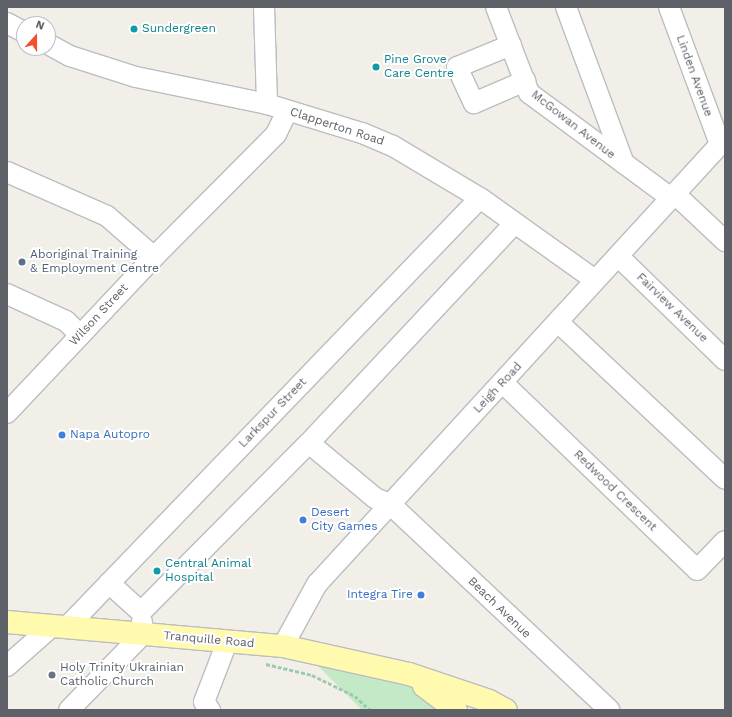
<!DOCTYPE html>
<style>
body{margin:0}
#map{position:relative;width:732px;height:717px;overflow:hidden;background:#f1efe7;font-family:"Work Sans",sans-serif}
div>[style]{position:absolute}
.green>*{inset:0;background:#c3e9c6}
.path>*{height:2.5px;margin-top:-1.25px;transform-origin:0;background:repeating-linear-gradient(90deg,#9bcaae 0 4px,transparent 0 6px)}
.roads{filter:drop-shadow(1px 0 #bbbdc2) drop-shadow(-1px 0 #bbbdc2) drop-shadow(0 1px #bbbdc2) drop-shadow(0 -1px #bbbdc2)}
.minor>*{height:20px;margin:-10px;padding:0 10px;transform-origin:10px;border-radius:10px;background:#fff}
.major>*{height:22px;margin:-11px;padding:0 11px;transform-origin:11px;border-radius:11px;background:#fffaad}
.dots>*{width:11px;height:11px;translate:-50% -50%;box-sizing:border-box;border:2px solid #fff;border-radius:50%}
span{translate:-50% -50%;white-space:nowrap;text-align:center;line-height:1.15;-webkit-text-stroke:4px #fff;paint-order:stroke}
.culture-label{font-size:12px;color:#0d838f}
.left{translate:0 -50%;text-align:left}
.street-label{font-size:12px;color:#5e6167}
.service-label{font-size:12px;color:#4e5e75}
.shop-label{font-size:12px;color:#366cbe}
.right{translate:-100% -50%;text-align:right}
.worship-label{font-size:12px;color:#5b616d}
.frame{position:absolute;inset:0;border:8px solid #5e6167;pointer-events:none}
.north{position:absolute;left:16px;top:16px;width:40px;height:40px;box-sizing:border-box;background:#fff;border:1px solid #bfc0c2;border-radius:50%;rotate:21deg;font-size:11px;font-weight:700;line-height:16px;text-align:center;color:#5e6167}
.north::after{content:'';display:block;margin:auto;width:14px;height:18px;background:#f0502e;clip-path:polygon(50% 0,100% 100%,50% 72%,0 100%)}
</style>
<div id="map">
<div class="green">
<div style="clip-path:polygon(312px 660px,410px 682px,446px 710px,362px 710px)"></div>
</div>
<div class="path">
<div style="left:266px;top:664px;width:47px;rotate:13.4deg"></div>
<div style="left:312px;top:675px;width:48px;rotate:26deg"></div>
<div style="left:355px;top:696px;width:21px;rotate:43deg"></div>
</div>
<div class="roads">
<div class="minor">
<div style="left:264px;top:7px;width:97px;rotate:88.2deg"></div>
<div style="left:496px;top:7px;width:92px;rotate:69deg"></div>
<div style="left:529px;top:93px;width:177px;rotate:36.5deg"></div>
<div style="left:566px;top:7px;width:167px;rotate:69.7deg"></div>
<div style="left:669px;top:7px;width:146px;rotate:69.6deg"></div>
<div style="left:7px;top:23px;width:19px;rotate:28deg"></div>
<div style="left:48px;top:44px;width:25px;rotate:29deg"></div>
<div style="left:70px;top:56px;width:69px;rotate:17.7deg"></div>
<div style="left:136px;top:77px;width:134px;rotate:11.6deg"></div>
<div style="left:267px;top:104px;width:99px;rotate:17deg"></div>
<div style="left:362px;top:133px;width:34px;rotate:23deg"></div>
<div style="left:393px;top:146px;width:101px;rotate:30.9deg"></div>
<div style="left:480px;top:198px;width:141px;rotate:35.5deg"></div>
<div style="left:511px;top:45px;width:58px;rotate:157.8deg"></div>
<div style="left:457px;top:67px;width:40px;rotate:65deg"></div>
<div style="left:474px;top:103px;width:56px;rotate:-23.3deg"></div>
<div style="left:7px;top:172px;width:109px;rotate:23.7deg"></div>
<div style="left:107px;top:216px;width:62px;rotate:41.1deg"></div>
<div style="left:675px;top:194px;width:69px;rotate:43.2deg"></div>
<div style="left:619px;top:257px;width:148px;rotate:44.2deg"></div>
<div style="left:7px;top:294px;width:65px;rotate:24.6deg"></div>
<div style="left:66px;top:321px;width:20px;rotate:45deg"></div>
<div style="left:558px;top:322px;width:229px;rotate:43.2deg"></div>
<div style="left:503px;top:383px;width:269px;rotate:43.9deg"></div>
<div style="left:697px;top:570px;width:40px;rotate:-46deg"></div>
<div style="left:7px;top:413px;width:214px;rotate:-46.7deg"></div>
<div style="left:154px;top:257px;width:173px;rotate:-45.2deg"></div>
<div style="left:276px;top:134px;width:25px;rotate:-64deg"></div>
<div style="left:309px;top:443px;width:86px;rotate:39.8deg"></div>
<div style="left:375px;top:498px;width:16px;rotate:22deg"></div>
<div style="left:390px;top:504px;width:301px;rotate:43.2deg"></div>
<div style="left:109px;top:583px;width:43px;rotate:42.2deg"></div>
<div style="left:141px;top:612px;width:238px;rotate:-45.2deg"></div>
<div style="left:309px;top:443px;width:301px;rotate:-46.9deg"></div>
<div style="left:67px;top:627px;width:595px;rotate:-46.09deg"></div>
<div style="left:283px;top:646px;width:71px;rotate:-61.3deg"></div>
<div style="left:317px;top:584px;width:604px;rotate:-47.48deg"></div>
<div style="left:7px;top:666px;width:60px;rotate:-41.6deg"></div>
<div style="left:69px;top:710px;width:106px;rotate:-45.8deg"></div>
<div style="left:143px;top:634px;width:12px;rotate:-95deg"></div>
<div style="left:210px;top:710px;width:10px;rotate:-127deg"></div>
<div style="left:204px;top:702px;width:64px;rotate:-69deg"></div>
</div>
<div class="major">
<div style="left:7px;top:622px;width:277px;rotate:5deg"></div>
<div style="left:283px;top:646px;width:129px;rotate:12.5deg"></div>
<div style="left:409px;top:674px;width:84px;rotate:18.6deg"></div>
<div style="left:489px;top:701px;width:19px;rotate:28deg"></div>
<div style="left:424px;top:686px;width:40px;rotate:37deg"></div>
</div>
</div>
<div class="dots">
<div style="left:134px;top:29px;background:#0f9aa8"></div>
<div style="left:376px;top:67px;background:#0f9aa8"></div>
<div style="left:22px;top:262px;background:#5c6f8a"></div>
<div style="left:62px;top:435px;background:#3f7fe0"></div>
<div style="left:303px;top:520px;background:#3f7fe0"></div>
<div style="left:157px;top:571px;background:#0f9aa8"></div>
<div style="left:421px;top:595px;background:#3f7fe0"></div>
<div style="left:52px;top:675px;background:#6b7280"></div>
</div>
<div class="culture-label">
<span class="left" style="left:142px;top:29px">Sundergreen</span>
<span class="left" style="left:384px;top:67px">Pine Grove<br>Care Centre</span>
<span class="left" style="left:165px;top:571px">Central Animal<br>Hospital</span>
</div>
<div class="street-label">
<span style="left:694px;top:76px;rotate:70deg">Linden Avenue</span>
<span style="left:573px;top:125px;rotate:38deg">McGowan Avenue</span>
<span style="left:337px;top:127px;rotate:18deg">Clapperton Road</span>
<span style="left:672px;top:308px;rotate:44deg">Fairview Avenue</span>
<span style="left:99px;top:315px;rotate:-47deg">Wilson Street</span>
<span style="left:498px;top:388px;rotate:-47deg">Leigh Road</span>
<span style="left:273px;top:413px;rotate:-46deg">Larkspur Street</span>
<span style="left:615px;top:491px;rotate:44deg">Redwood Crescent</span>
<span style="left:499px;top:608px;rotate:44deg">Beach Avenue</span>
<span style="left:209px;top:640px;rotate:5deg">Tranquille Road</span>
</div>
<div class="service-label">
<span class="left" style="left:30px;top:262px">Aboriginal Training<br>&amp; Employment Centre</span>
</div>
<div class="shop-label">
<span class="left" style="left:70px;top:435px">Napa Autopro</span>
<span class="left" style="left:311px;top:520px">Desert<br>City Games</span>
<span class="right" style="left:413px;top:595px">Integra Tire</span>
</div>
<div class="worship-label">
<span class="left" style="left:60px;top:675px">Holy Trinity Ukrainian<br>Catholic Church</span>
</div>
<div class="frame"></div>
<div class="north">N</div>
</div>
